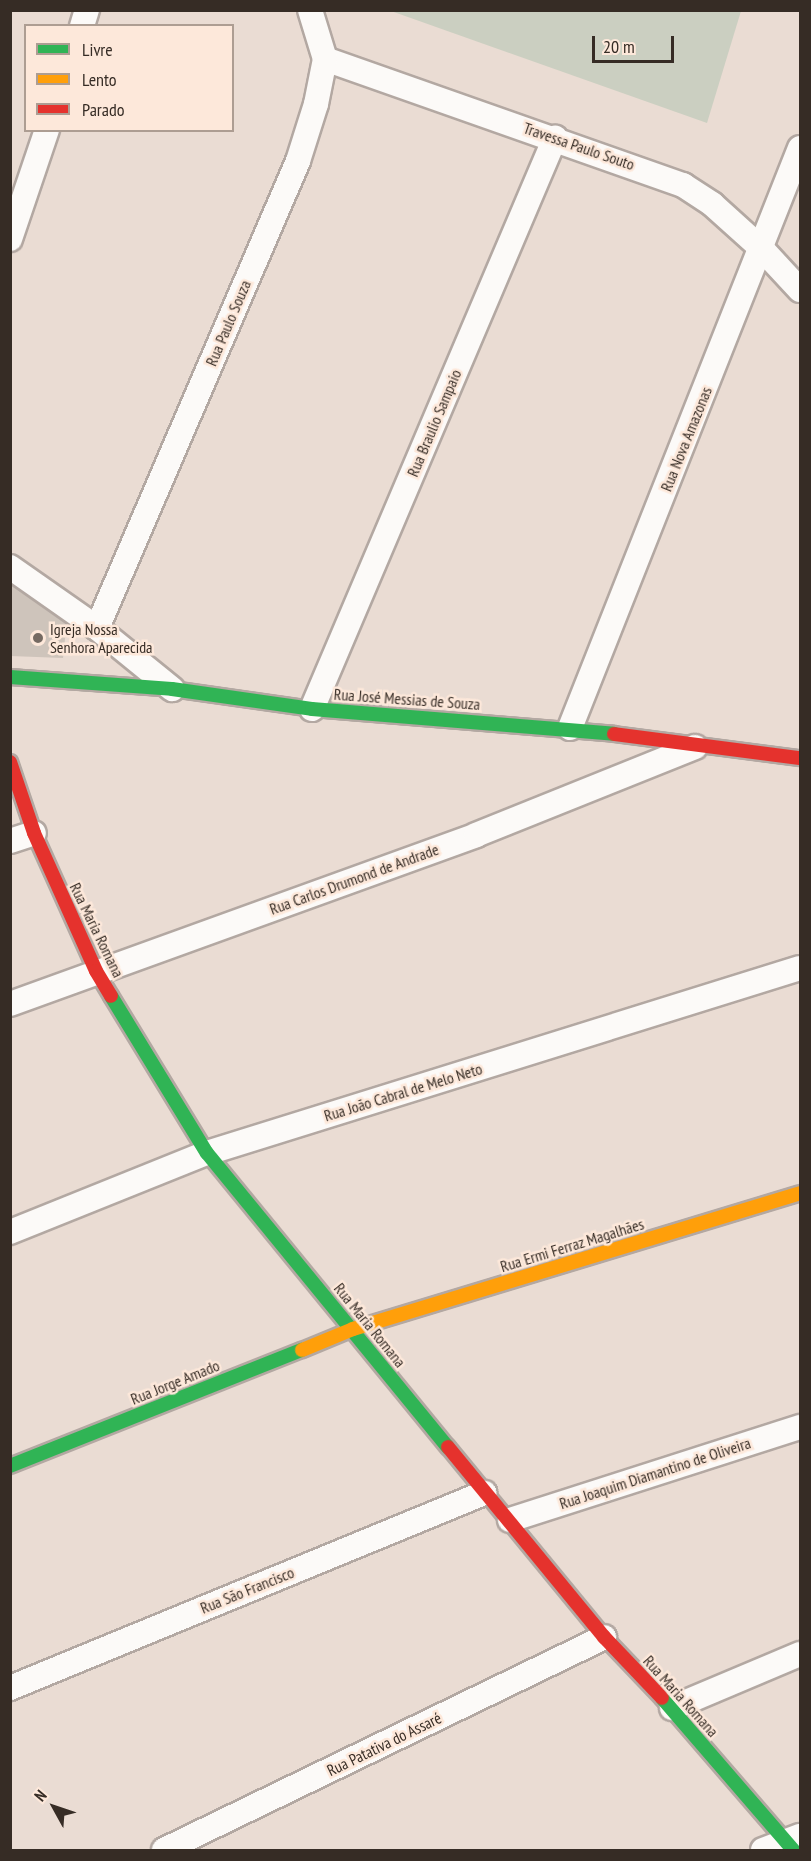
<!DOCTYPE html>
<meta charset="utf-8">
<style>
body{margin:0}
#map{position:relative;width:811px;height:1861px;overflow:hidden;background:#eadcd3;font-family:"PT Sans Narrow",sans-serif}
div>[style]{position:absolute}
.green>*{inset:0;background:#cbcfc1}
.building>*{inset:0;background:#cec4bb}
.roads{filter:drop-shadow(2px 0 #b3a8a2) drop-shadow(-2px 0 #b3a8a2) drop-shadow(0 2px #b3a8a2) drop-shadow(0 -2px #b3a8a2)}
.street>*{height:24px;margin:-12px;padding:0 12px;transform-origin:12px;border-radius:12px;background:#fcfaf8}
.fast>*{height:14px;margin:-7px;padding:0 7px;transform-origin:7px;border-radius:7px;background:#30b455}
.slow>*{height:14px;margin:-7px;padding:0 7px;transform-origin:7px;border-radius:7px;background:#ff9f0a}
.jam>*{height:14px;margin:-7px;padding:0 7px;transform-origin:7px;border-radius:7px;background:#e5322d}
.dots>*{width:16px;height:16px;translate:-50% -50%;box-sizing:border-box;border:3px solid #fde8da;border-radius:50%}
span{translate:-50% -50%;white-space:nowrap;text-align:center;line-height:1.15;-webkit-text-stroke:5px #fde8da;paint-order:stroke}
.street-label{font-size:16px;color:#362c25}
.poi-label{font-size:16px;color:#362c25}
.left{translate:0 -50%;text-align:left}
.frame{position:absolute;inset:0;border:12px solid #362c25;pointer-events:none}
.legend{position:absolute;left:24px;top:24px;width:210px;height:108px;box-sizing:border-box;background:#fde8da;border:2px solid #ad9d92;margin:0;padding:8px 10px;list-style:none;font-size:18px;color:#362c25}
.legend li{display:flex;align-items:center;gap:12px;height:30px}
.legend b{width:30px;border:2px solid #ad9d92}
.north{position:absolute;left:24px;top:1777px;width:60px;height:60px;-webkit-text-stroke:4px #fde8da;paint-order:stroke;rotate:310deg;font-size:16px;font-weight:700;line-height:24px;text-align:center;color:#362c25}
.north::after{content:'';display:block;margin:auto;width:21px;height:27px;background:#362c25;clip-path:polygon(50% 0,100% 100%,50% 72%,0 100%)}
.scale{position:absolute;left:592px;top:36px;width:82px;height:27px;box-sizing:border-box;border:3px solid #362c25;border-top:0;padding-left:8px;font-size:18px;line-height:21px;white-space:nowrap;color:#362c25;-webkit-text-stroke:4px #fde8da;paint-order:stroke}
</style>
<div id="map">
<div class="green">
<div style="clip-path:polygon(391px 11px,741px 11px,707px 123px)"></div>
</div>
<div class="building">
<div style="clip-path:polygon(10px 582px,67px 619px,63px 658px,10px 656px)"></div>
</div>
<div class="roads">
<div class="street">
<div style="left:82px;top:26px;width:17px;rotate:-73deg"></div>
<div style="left:325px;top:59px;width:380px;rotate:19.4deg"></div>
<div style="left:683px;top:185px;width:35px;rotate:33deg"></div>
<div style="left:712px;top:204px;width:67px;rotate:42deg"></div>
<div style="left:762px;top:249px;width:56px;rotate:47.2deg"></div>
<div style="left:10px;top:239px;width:115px;rotate:-71.3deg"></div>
<div style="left:10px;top:567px;width:106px;rotate:35deg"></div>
<div style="left:97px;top:628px;width:97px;rotate:39.1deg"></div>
<div style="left:97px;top:628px;width:508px;rotate:-66.71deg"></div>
<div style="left:298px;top:161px;width:60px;rotate:-72.5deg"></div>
<div style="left:316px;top:104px;width:46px;rotate:-78.7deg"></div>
<div style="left:325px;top:59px;width:51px;rotate:-107deg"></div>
<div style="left:312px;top:709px;width:621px;rotate:-66.95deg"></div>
<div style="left:570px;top:728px;width:624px;rotate:-68.37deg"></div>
<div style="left:10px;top:841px;width:25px;rotate:-18deg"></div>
<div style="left:10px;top:1004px;width:496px;rotate:-19.9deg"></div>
<div style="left:476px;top:835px;width:236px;rotate:-21.9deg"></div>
<div style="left:10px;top:1232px;width:212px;rotate:-21.9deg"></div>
<div style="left:207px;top:1153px;width:621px;rotate:-17.33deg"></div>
<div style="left:510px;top:1520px;width:305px;rotate:-17.8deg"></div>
<div style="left:10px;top:1688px;width:513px;rotate:-22.36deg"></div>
<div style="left:672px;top:1708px;width:139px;rotate:-22.9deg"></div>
<div style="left:164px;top:1850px;width:489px;rotate:-25.8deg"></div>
<div style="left:763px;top:1850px;width:40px;rotate:-21deg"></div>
</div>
<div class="fast">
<div style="left:10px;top:677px;width:162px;rotate:4.2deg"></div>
<div style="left:172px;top:689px;width:141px;rotate:8.1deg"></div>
<div style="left:312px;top:709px;width:303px;rotate:4.7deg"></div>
<div style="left:111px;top:996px;width:184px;rotate:58.6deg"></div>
<div style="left:207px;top:1153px;width:380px;rotate:50.7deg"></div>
<div style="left:10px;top:1466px;width:314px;rotate:-21.7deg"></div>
<div style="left:662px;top:1698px;width:201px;rotate:49.2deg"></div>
</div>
<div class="slow">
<div style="left:302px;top:1350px;width:55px;rotate:-22.4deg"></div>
<div style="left:353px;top:1329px;width:467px;rotate:-16.9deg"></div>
</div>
<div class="jam">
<div style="left:614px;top:734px;width:188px;rotate:7.4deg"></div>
<div style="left:10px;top:762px;width:75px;rotate:71.3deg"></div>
<div style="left:34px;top:833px;width:151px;rotate:65.8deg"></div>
<div style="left:96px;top:971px;width:29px;rotate:59deg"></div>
<div style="left:448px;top:1447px;width:246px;rotate:50.6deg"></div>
<div style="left:604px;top:1637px;width:84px;rotate:46.4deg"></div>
</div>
</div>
<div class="dots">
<div style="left:38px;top:638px;background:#756a62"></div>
</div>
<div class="street-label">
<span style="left:579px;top:146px;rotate:19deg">Travessa Paulo Souto</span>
<span style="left:228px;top:323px;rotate:-67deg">Rua Paulo Souza</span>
<span style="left:434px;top:423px;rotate:-67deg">Rua Braulio Sampaio</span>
<span style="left:686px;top:439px;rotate:-68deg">Rua Nova Amazonas</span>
<span style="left:407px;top:699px;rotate:4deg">Rua José Messias de Souza</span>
<span style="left:354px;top:879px;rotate:-20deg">Rua Carlos Drumond de Andrade</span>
<span style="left:97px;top:930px;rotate:64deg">Rua Maria Romana</span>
<span style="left:403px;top:1092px;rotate:-17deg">Rua João Cabral de Melo Neto</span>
<span style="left:572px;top:1245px;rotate:-17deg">Rua Ermi Ferraz Magalhães</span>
<span style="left:370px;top:1325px;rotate:51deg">Rua Maria Romana</span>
<span style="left:175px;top:1382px;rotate:-22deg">Rua Jorge Amado</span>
<span style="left:655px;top:1473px;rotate:-18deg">Rua Joaquim Diamantino de Oliveira</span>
<span style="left:247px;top:1590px;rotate:-22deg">Rua São Francisco</span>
<span style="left:681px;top:1696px;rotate:48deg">Rua Maria Romana</span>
<span style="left:384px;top:1744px;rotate:-26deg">Rua Patativa do Assaré</span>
</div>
<div class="poi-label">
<span class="left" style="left:50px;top:638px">Igreja Nossa<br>Senhora Aparecida</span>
</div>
<div class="frame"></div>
<ul class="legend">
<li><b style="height:8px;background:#30b455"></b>Livre</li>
<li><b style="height:8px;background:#ff9f0a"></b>Lento</li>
<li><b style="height:8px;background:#e5322d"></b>Parado</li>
</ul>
<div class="north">N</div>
<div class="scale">20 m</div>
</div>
